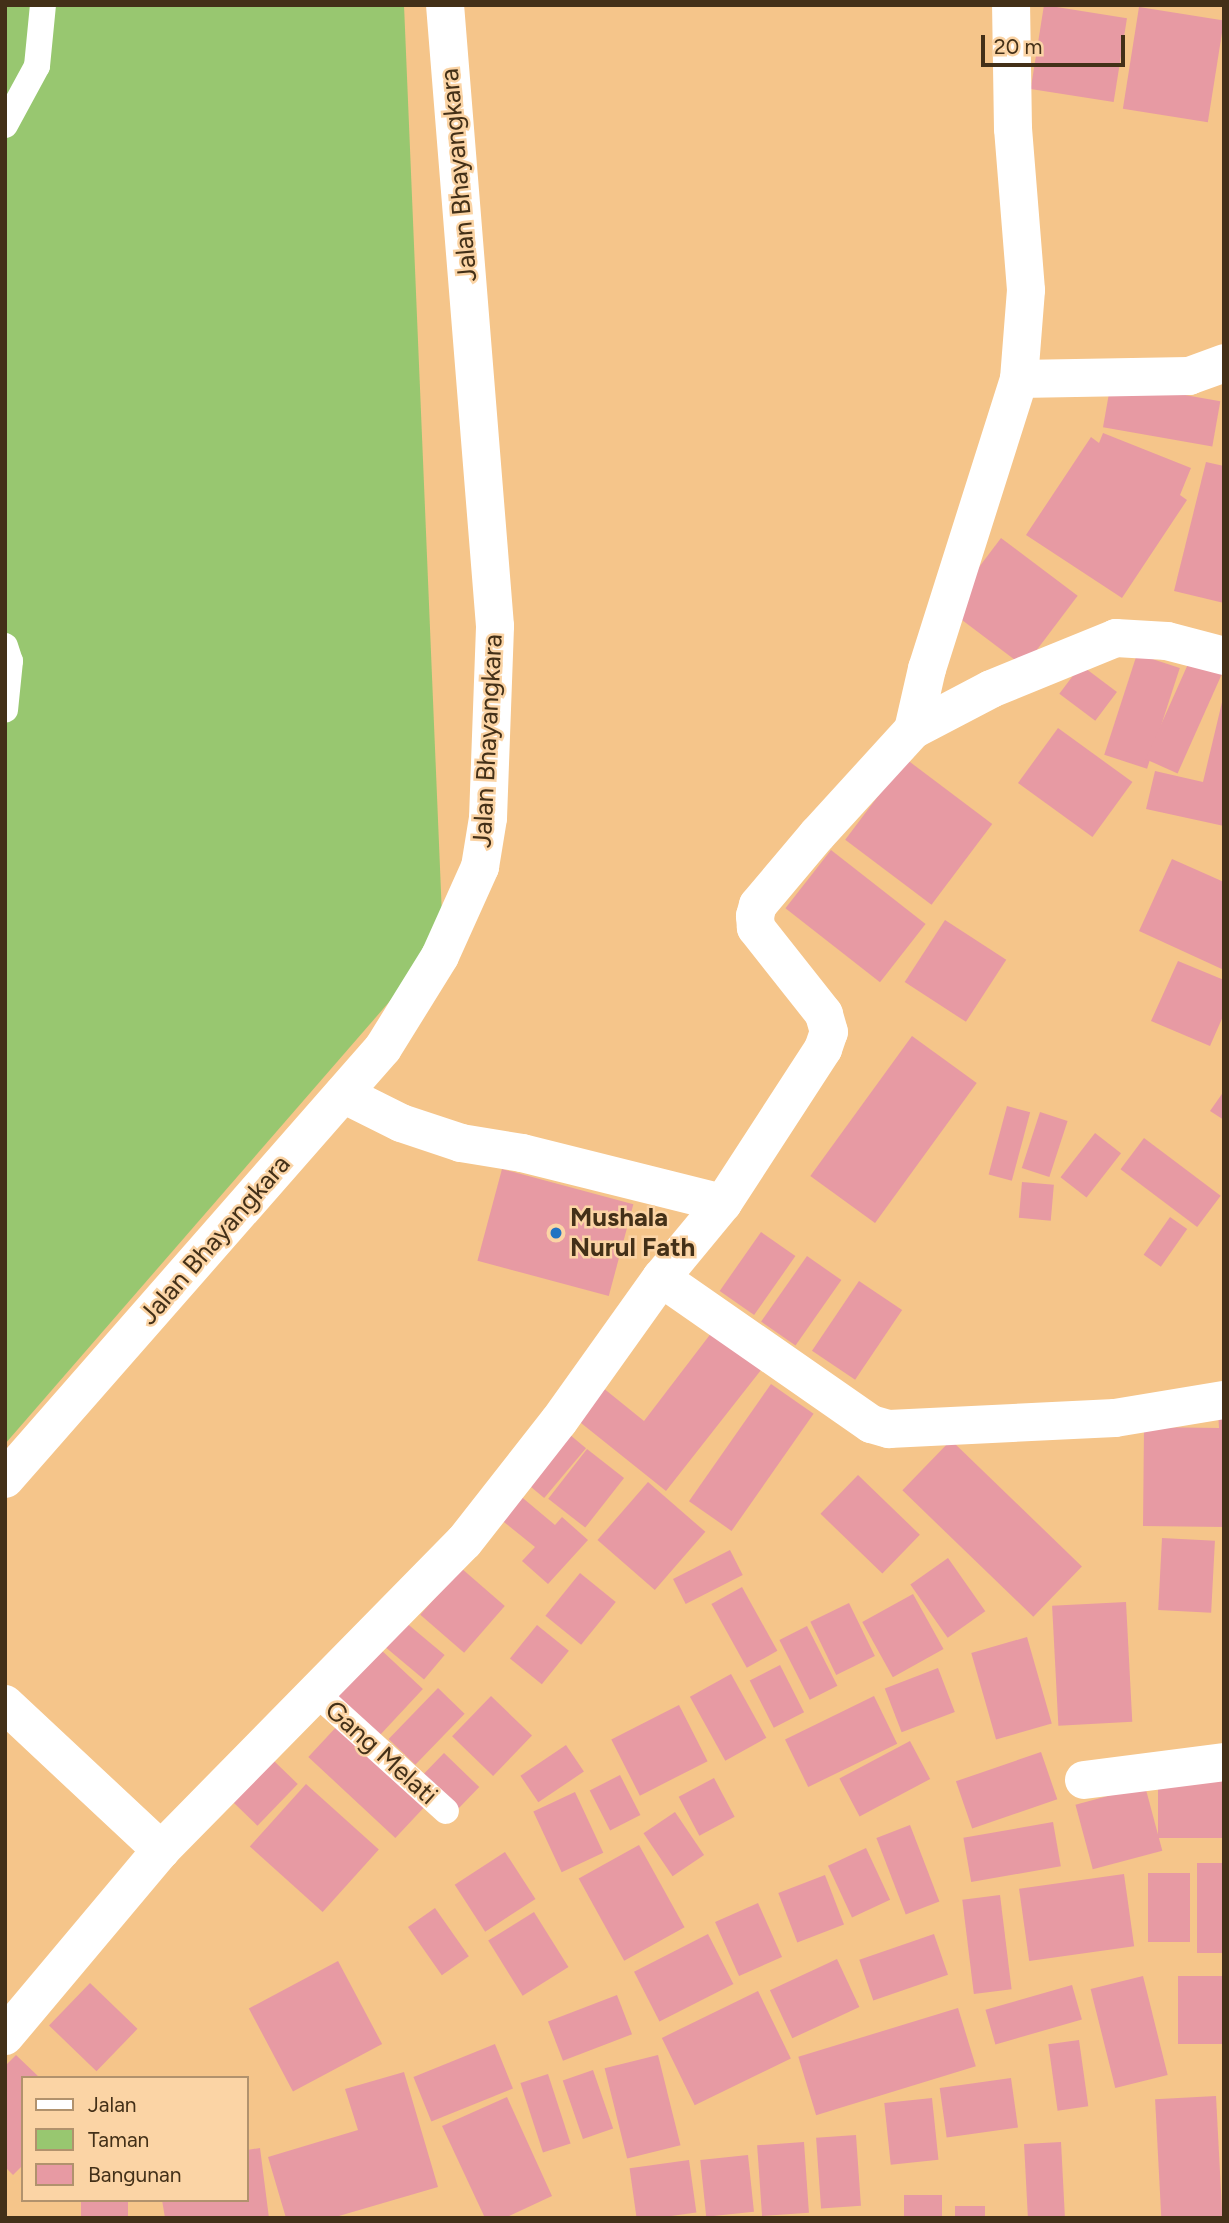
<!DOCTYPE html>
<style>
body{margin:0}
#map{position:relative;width:1229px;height:2223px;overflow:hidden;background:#f5c58a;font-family:Figtree,sans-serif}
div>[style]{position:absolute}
.green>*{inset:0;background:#98c770}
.building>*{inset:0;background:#e79aa3;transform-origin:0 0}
.lane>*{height:26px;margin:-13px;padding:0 13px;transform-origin:13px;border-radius:13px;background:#fff}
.street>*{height:38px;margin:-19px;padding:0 19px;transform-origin:19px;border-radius:19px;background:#fff}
.secondary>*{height:38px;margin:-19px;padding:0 19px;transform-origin:19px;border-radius:19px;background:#fff}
.dots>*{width:19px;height:19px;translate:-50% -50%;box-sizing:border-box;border:4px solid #fbd4a5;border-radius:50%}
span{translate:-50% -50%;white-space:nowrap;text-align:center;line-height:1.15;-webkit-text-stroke:5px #fbd4a5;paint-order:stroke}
.street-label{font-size:26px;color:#433018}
.poi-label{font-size:26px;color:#433018;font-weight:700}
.left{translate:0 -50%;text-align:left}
.frame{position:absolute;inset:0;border:7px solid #433018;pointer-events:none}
.legend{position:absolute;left:21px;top:2076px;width:228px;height:126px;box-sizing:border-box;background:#fbd4a5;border:2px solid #b1926d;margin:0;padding:9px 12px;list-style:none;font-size:21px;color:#433018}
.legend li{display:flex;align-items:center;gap:14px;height:35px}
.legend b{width:35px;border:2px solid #b1926d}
.scale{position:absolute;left:981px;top:35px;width:144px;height:32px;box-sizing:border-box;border:4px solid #433018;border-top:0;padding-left:9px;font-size:21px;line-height:24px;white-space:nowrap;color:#433018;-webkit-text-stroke:5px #fbd4a5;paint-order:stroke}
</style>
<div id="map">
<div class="green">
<div style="clip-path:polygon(5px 5px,404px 5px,443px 940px,5px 1444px)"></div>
</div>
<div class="building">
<div style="left:1044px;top:5px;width:84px;height:85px;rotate:9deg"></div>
<div style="left:1139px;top:7px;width:86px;height:103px;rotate:9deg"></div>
<div style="left:1111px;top:382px;width:111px;height:46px;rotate:10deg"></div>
<div style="clip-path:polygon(1103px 433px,1191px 468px,1180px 495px,1187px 500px,1122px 598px,1026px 535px,1091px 437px,1099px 443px)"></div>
<div style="clip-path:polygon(1206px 462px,1224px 466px,1224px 603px,1174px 591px)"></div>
<div style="left:1001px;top:538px;width:96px;height:89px;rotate:37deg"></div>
<div style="left:1137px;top:654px;width:45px;height:106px;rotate:18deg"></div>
<div style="left:1192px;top:655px;width:35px;height:114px;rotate:24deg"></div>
<div style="left:1081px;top:665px;width:45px;height:36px;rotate:37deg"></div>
<div style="clip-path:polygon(1223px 698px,1224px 826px,1146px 809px,1155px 771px,1203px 782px)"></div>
<div style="left:1058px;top:728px;width:92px;height:68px;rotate:36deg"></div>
<div style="left:906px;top:759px;width:108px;height:101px;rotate:37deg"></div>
<div style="left:831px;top:850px;width:120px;height:74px;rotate:38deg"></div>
<div style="clip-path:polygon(1172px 859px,1224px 882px,1224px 970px,1139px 931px)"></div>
<div style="left:945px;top:920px;width:73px;height:74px;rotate:33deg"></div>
<div style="clip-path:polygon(1178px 961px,1224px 980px,1224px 1014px,1210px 1046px,1151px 1021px)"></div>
<div style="left:912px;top:1036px;width:80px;height:173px;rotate:36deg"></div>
<div style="clip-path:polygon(1224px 1091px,1224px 1120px,1210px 1111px)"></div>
<div style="left:1007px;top:1106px;width:24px;height:71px;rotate:15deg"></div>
<div style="left:1040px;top:1112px;width:29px;height:59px;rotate:18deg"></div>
<div style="left:1095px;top:1133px;width:33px;height:56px;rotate:38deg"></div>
<div style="left:1144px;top:1138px;width:96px;height:39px;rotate:37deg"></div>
<div style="left:502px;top:1169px;width:136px;height:95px;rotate:15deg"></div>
<div style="left:1022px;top:1182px;width:32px;height:36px;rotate:5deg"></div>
<div style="left:1170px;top:1217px;width:21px;height:46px;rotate:35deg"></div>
<div style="left:761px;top:1232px;width:42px;height:72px;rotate:35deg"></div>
<div style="left:807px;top:1256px;width:42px;height:80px;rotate:35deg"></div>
<div style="left:859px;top:1281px;width:52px;height:84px;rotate:34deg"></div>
<div style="clip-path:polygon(712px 1332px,761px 1370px,666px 1491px,571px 1415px,597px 1383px,644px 1421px)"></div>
<div style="left:771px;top:1384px;width:52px;height:143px;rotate:35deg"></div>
<div style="clip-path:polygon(1218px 1411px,1224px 1411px,1224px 1527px,1143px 1526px,1144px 1427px,1219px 1428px)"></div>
<div style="left:563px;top:1429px;width:30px;height:65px;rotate:40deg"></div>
<div style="left:951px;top:1440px;width:182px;height:70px;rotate:44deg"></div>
<div style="left:587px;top:1449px;width:47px;height:63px;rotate:38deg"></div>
<div style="left:858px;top:1475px;width:86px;height:54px;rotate:44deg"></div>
<div style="left:648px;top:1482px;width:76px;height:77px;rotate:41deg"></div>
<div style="clip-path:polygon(518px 1494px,555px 1525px,562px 1517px,588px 1540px,548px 1584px,522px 1561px,535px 1547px,499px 1518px)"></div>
<div style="left:1162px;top:1538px;width:53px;height:72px;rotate:3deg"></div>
<div style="left:730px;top:1550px;width:28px;height:64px;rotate:63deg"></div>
<div style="left:948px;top:1558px;width:65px;height:46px;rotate:55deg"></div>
<div style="left:461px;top:1568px;width:58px;height:62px;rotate:41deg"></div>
<div style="left:580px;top:1573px;width:46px;height:55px;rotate:39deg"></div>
<div style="left:742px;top:1587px;width:73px;height:35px;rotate:61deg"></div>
<div style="left:913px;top:1594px;width:63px;height:58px;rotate:61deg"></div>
<div style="left:1126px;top:1602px;width:120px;height:74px;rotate:87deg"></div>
<div style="left:849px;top:1603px;width:59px;height:43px;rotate:64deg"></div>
<div style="left:404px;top:1621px;width:53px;height:32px;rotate:40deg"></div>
<div style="left:537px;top:1625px;width:41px;height:43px;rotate:39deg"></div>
<div style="left:807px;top:1626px;width:67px;height:31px;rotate:63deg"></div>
<div style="left:1027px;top:1637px;width:90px;height:58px;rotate:74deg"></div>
<div style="left:379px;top:1648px;width:60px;height:68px;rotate:43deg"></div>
<div style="left:780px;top:1665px;width:53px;height:34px;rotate:63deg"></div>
<div style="left:938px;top:1668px;width:47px;height:57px;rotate:69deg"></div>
<div style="left:731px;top:1674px;width:73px;height:47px;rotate:61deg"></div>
<div style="left:438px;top:1688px;width:37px;height:71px;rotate:44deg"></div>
<div style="left:491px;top:1696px;width:57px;height:56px;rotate:44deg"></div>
<div style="left:874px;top:1696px;width:53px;height:99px;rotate:64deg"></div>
<div style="left:679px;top:1705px;width:63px;height:76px;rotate:63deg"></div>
<div style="left:339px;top:1724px;width:119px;height:45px;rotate:43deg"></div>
<div style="left:910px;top:1741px;width:43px;height:80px;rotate:62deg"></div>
<div style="left:566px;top:1745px;width:32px;height:55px;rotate:56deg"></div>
<div style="left:1041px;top:1752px;width:50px;height:90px;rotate:71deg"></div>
<div style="left:444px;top:1753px;width:49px;height:31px;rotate:44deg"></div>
<div style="left:274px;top:1761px;width:33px;height:58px;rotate:44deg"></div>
<div style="left:1224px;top:1772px;width:66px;height:66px;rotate:90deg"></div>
<div style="left:620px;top:1775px;width:45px;height:34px;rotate:63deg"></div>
<div style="left:714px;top:1778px;width:44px;height:40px;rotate:62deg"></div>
<div style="left:306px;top:1784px;width:98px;height:84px;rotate:42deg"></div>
<div style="left:1145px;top:1786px;width:67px;height:72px;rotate:75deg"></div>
<div style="left:575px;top:1792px;width:67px;height:46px;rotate:65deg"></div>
<div style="left:675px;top:1812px;width:52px;height:38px;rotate:56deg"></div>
<div style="left:1053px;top:1822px;width:45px;height:91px;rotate:80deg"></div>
<div style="left:910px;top:1825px;width:82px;height:36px;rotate:69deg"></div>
<div style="left:639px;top:1845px;width:94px;height:69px;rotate:61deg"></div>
<div style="left:866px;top:1848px;width:57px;height:42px;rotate:65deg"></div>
<div style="left:505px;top:1852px;width:56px;height:60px;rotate:57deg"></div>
<div style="left:1197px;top:1863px;width:27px;height:90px"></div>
<div style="left:1148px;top:1873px;width:42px;height:69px"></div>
<div style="left:1124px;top:1874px;width:73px;height:106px;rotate:82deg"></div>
<div style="left:825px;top:1875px;width:53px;height:50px;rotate:69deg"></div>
<div style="left:1000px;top:1895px;width:95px;height:38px;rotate:83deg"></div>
<div style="left:758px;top:1903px;width:59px;height:47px;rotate:66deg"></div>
<div style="left:435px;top:1908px;width:59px;height:33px;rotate:55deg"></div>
<div style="left:534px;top:1912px;width:65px;height:54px;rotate:58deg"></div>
<div style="left:708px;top:1934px;width:56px;height:83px;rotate:63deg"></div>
<div style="left:934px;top:1934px;width:43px;height:79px;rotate:71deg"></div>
<div style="left:837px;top:1959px;width:53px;height:74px;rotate:65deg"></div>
<div style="left:338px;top:1961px;width:94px;height:101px;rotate:62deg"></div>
<div style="left:1143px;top:1976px;width:102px;height:54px;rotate:76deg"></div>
<div style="left:1178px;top:1976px;width:46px;height:68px"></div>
<div style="left:90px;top:1983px;width:66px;height:59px;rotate:44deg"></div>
<div style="left:1072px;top:1985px;width:36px;height:90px;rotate:74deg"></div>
<div style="left:758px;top:1991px;width:75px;height:107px;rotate:64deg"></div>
<div style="left:617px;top:1995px;width:42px;height:74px;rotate:69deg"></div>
<div style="left:958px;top:2008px;width:61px;height:167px;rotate:73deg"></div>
<div style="left:1079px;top:2040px;width:67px;height:31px;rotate:82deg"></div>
<div style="left:495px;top:2044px;width:48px;height:88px;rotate:68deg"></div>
<div style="clip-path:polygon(16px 2055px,40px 2078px,23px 2078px,23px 2165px,13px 2175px,5px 2167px,5px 2066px)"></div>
<div style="left:658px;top:2055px;width:93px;height:55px;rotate:76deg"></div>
<div style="left:593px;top:2070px;width:62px;height:32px;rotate:71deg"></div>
<div style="clip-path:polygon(404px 2072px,438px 2187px,332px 2218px,286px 2218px,268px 2157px,358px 2130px,345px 2089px)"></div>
<div style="left:548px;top:2074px;width:73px;height:29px;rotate:72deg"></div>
<div style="left:1011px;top:2078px;width:50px;height:72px;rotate:82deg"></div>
<div style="left:1216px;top:2096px;width:122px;height:61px;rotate:87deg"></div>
<div style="clip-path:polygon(507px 2097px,552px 2196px,505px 2218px,485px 2218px,442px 2126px)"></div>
<div style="left:932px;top:2098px;width:62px;height:48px;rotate:84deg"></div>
<div style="left:856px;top:2135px;width:71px;height:40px;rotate:86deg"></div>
<div style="left:804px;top:2142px;width:71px;height:47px;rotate:86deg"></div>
<div style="left:1061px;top:2142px;width:76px;height:37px;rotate:87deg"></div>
<div style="clip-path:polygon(260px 2148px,269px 2218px,165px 2218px,162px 2200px,247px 2200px,247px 2150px)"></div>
<div style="left:748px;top:2155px;width:57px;height:48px;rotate:84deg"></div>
<div style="left:689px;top:2160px;width:53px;height:60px;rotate:82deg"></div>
<div style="left:942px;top:2195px;width:23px;height:38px;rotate:90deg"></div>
<div style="left:81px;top:2200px;width:47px;height:18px"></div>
<div style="left:985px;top:2206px;width:12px;height:30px;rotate:90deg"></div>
</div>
<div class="lane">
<div style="left:5px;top:125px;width:67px;rotate:-61.5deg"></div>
<div style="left:37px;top:66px;width:61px;rotate:-84.4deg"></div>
<div style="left:5px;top:646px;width:16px;rotate:72deg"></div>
<div style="left:10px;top:661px;width:49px;rotate:95.8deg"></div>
<div style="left:317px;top:1694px;width:174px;rotate:42.2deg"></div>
</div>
<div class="street">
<div style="left:1019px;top:379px;width:170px;rotate:-1deg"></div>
<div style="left:1189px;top:376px;width:37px;rotate:-20deg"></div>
<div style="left:913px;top:730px;width:88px;rotate:-27.7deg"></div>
<div style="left:991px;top:689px;width:135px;rotate:-22.2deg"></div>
<div style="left:1116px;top:638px;width:51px;rotate:3.4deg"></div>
<div style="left:1167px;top:641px;width:59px;rotate:14.7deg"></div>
<div style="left:343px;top:1094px;width:65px;rotate:26.6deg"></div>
<div style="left:401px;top:1123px;width:63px;rotate:18.4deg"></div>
<div style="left:461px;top:1143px;width:62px;rotate:9.3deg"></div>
<div style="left:522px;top:1153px;width:207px;rotate:14deg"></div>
<div style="left:661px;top:1278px;width:256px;rotate:34.8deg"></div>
<div style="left:871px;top:1424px;width:19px;rotate:16deg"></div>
<div style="left:889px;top:1429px;width:226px;rotate:-2.8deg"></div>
<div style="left:1115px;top:1418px;width:110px;rotate:-9.4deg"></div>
<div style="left:5px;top:1704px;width:214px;rotate:43.1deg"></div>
<div style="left:161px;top:1850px;width:243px;rotate:130deg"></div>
<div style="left:1084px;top:1780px;width:141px;rotate:-7.3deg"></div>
<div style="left:161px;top:1850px;width:432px;rotate:-45.5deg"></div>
<div style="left:464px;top:1542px;width:154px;rotate:-51.9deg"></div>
<div style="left:559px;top:1421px;width:176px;rotate:-54.5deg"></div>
<div style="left:661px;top:1278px;width:97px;rotate:-50.4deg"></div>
<div style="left:723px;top:1203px;width:184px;rotate:-57deg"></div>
<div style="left:823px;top:1049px;width:18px;rotate:-71deg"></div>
<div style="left:829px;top:1032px;width:19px;rotate:-106deg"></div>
<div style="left:824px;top:1014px;width:110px;rotate:-128.3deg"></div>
<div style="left:756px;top:928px;width:12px;rotate:-95deg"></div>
<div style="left:755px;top:916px;width:11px;rotate:-75deg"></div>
<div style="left:758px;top:905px;width:92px;rotate:-49.9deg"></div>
<div style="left:817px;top:835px;width:142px;rotate:-47.6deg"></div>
<div style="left:913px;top:730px;width:63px;rotate:-77.1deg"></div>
<div style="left:927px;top:669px;width:304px;rotate:-72.4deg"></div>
<div style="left:1019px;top:379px;width:89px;rotate:-85.5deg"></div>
<div style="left:1026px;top:290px;width:162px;rotate:-94.6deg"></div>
<div style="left:1013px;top:129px;width:124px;rotate:-90.9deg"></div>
</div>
<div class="secondary">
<div style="left:5px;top:1479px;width:573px;rotate:-48.75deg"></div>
<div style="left:383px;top:1048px;width:108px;rotate:-58.2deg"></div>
<div style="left:440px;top:956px;width:98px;rotate:-65.8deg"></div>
<div style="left:480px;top:867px;width:50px;rotate:-80.7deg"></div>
<div style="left:488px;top:818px;width:192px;rotate:-87.9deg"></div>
<div style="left:495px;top:626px;width:623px;rotate:-94.6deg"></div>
</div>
<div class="dots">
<div style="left:556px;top:1233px;background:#2273c2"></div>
</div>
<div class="street-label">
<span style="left:459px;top:175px;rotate:-95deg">Jalan Bhayangkara</span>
<span style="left:488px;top:741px;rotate:-87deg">Jalan Bhayangkara</span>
<span style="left:215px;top:1240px;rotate:-49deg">Jalan Bhayangkara</span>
<span style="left:381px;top:1753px;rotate:42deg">Gang Melati</span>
</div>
<div class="poi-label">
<span class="left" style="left:570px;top:1233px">Mushala<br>Nurul Fath</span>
</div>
<div class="frame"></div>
<ul class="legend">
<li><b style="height:9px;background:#fff"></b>Jalan</li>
<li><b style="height:19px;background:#98c770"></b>Taman</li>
<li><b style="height:19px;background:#e79aa3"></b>Bangunan</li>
</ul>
<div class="scale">20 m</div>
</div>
